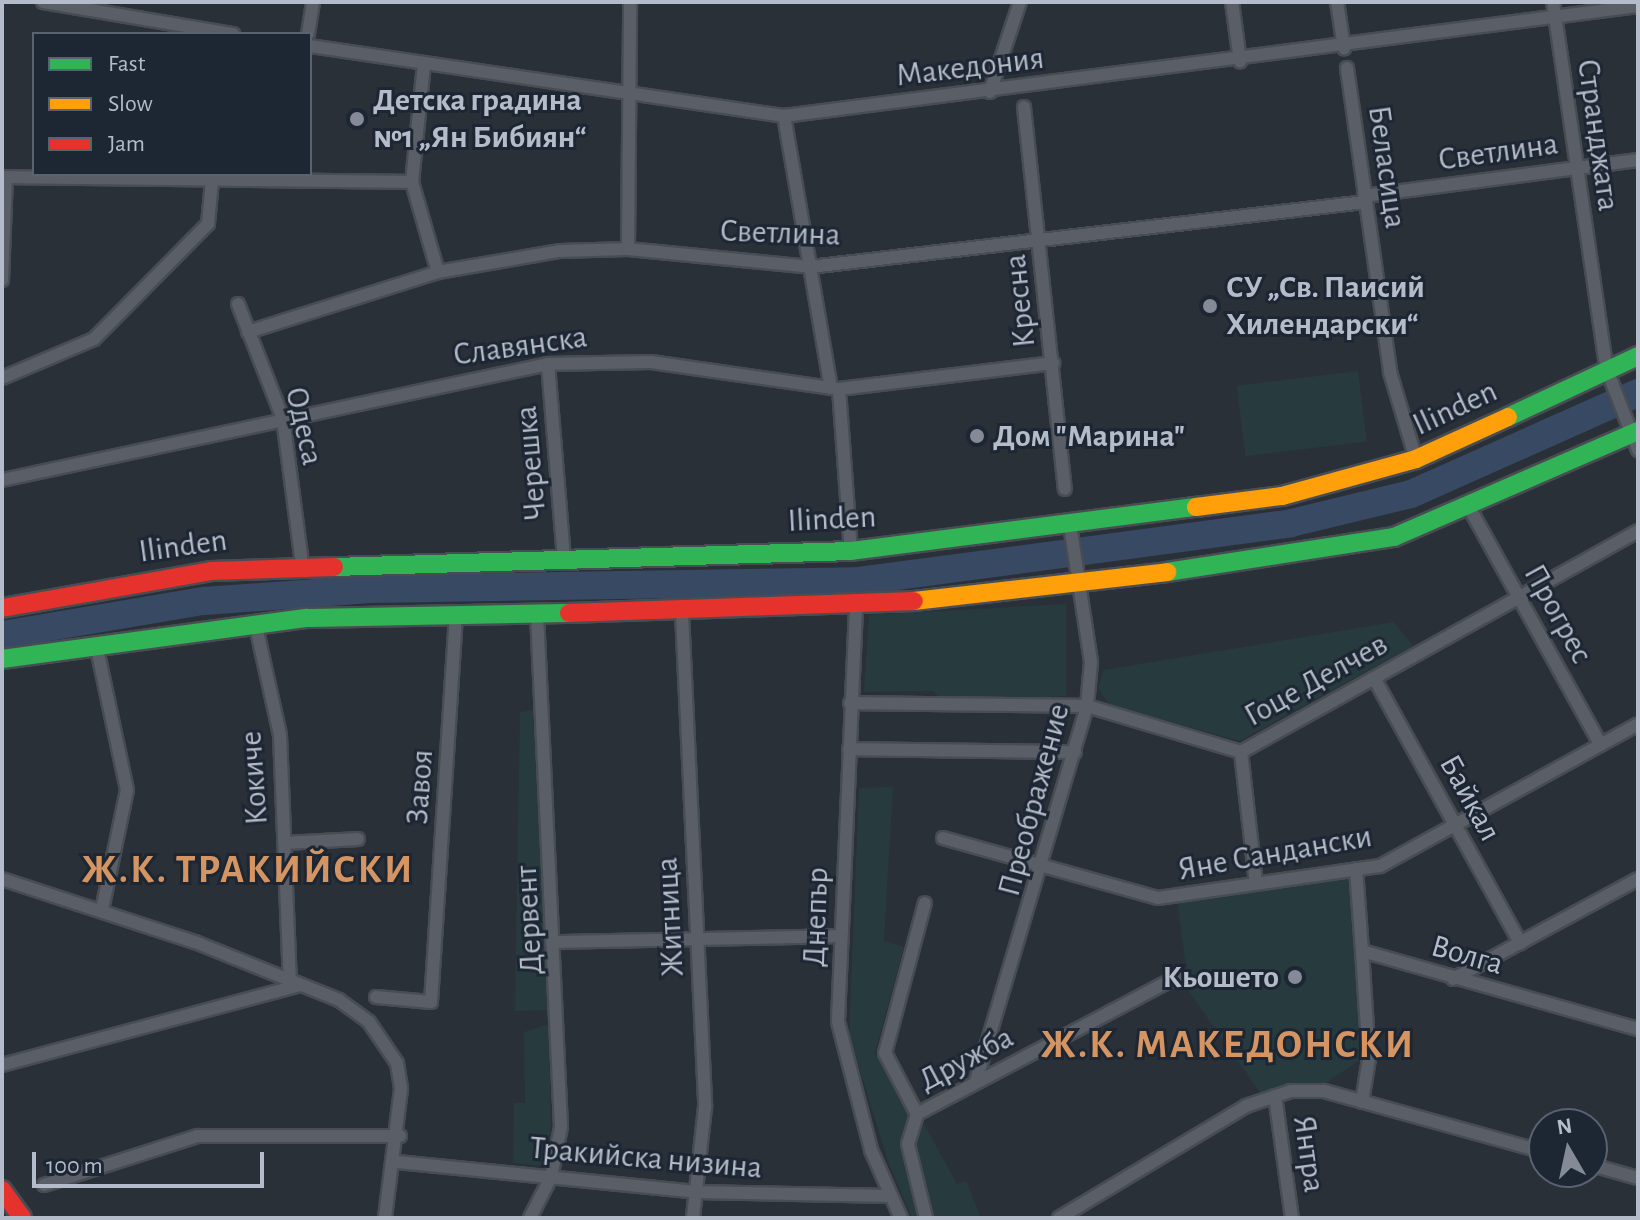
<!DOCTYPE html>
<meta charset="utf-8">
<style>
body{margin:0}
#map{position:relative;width:1640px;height:1220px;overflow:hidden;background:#2a3038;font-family:"Alegreya Sans",sans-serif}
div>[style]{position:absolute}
.green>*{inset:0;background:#273a3e;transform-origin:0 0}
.river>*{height:28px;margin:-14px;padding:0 14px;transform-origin:14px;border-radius:14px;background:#384963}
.roads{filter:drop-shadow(2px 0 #484c53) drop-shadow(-2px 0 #484c53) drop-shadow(0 2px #484c53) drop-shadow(0 -2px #484c53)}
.street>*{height:12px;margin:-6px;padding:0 6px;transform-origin:6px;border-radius:6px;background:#5a5e66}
.fast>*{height:18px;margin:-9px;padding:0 9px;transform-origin:9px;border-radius:9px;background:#30b455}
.slow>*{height:18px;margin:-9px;padding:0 9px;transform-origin:9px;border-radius:9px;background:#ff9f0a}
.jam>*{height:18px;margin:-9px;padding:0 9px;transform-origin:9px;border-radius:9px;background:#e5322d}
.dots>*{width:22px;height:22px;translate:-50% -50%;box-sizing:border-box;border:4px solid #1d2633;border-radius:50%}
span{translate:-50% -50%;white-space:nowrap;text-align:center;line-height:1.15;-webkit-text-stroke:6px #1d2633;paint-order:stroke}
.street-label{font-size:32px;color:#b4bcc9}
.poi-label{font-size:32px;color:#b4bcc9;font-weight:700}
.left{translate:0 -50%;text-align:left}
.right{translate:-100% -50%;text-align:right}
.district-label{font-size:40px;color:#d59563;font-weight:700;letter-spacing:2px}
.frame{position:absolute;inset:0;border:4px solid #b4bcc9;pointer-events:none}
.legend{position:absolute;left:32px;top:32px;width:280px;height:144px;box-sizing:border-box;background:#1d2633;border:2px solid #59626f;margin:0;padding:10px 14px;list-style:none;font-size:24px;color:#b4bcc9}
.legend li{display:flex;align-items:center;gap:16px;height:40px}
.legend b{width:40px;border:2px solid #59626f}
.north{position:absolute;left:1528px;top:1108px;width:80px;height:80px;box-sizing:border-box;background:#1d2633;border:2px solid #59626f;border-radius:50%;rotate:351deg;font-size:22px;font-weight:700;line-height:32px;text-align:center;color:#b4bcc9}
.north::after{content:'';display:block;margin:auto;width:28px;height:36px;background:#848b96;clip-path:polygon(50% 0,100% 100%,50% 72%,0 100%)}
.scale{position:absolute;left:32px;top:1152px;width:232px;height:36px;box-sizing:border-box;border:4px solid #b4bcc9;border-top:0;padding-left:10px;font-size:24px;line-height:28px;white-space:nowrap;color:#b4bcc9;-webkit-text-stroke:6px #1d2633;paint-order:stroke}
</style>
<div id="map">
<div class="green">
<div style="left:1358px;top:371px;width:71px;height:122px;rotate:83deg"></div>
<div style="clip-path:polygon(1066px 604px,1066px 696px,944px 702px,933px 691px,864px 692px,869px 615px)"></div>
<div style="clip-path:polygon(1394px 622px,1413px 646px,1240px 741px,1110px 705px,1098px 688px,1104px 670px)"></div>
<div style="clip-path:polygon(533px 710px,549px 1010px,515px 1011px,520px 712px)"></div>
<div style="clip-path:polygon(893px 787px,884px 941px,904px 947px,875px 1053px,911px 1119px,904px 1145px,922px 1218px,912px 1218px,889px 1164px,849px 1035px,859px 788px)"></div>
<div style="clip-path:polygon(1354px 874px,1364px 1057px,1323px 1085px,1262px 1095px,1180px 979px,1187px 974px,1177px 899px)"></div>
<div style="clip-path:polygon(549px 1024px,551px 1128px,543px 1166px,513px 1163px,514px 1103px,525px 1103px,524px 1032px)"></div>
<div style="clip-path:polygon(924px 1124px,957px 1184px,966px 1181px,981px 1218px,931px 1218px,913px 1138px)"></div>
</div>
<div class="river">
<div style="left:2px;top:635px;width:205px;rotate:-9.6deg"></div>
<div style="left:204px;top:601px;width:167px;rotate:-4.1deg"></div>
<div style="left:371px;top:589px;width:488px;rotate:-0.9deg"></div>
<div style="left:859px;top:581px;width:436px;rotate:-7.6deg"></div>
<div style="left:1291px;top:523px;width:123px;rotate:-13.6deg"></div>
<div style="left:1411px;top:494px;width:248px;rotate:-24deg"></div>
</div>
<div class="roads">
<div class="street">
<div style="left:43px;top:2px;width:193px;rotate:9.6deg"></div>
<div style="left:1232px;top:2px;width:60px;rotate:82.3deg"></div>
<div style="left:1337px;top:2px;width:47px;rotate:81.3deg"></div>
<div style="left:1553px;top:2px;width:372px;rotate:81.7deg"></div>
<div style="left:1607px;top:370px;width:86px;rotate:68.8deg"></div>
<div style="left:308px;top:34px;width:32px;rotate:-81deg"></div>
<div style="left:310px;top:46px;width:479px;rotate:8.4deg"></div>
<div style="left:784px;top:116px;width:861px;rotate:-7.34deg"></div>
<div style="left:424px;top:64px;width:119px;rotate:95.8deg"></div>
<div style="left:412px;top:182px;width:94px;rotate:73.9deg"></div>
<div style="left:1347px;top:68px;width:307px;rotate:81.9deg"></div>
<div style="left:1390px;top:372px;width:91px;rotate:73.4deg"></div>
<div style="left:990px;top:92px;width:95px;rotate:-71.6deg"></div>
<div style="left:1024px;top:107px;width:384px;rotate:83.9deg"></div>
<div style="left:784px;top:116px;width:276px;rotate:80.2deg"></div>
<div style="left:2px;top:177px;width:410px;rotate:0.7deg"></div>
<div style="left:1364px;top:196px;width:276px;rotate:-7.5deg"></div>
<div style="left:628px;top:249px;width:247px;rotate:-89.5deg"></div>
<div style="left:2px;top:280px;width:103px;rotate:-87.8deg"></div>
<div style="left:238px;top:304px;width:123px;rotate:68.6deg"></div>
<div style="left:283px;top:419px;width:146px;rotate:82.5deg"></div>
<div style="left:248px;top:332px;width:199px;rotate:-17.5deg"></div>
<div style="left:438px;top:272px;width:124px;rotate:-9.8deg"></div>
<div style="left:560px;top:251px;width:68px;rotate:-1.7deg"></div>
<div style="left:628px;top:249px;width:183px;rotate:5.6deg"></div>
<div style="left:810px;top:267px;width:559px;rotate:-6.68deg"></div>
<div style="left:548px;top:364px;width:194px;rotate:85.3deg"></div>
<div style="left:2px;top:378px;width:100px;rotate:-23deg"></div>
<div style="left:94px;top:339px;width:162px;rotate:-45.3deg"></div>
<div style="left:208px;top:224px;width:43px;rotate:-84.7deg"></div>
<div style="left:839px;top:389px;width:162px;rotate:85.8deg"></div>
<div style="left:2px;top:480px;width:558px;rotate:-11.99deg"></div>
<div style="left:548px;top:364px;width:103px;rotate:-1.1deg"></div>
<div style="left:651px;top:362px;width:190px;rotate:8.2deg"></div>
<div style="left:839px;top:389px;width:216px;rotate:-6.9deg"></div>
<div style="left:1470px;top:509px;width:269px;rotate:61deg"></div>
<div style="left:856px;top:608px;width:414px;rotate:92.5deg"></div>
<div style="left:838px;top:1022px;width:132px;rotate:75.5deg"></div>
<div style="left:871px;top:1150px;width:74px;rotate:66.2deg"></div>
<div style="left:682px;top:613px;width:495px;rotate:87.3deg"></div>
<div style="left:705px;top:1107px;width:112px;rotate:96.2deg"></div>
<div style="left:255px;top:622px;width:116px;rotate:77.5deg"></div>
<div style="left:280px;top:735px;width:246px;rotate:87.7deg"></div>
<div style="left:96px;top:644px;width:149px;rotate:78deg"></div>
<div style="left:127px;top:790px;width:123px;rotate:101.8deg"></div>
<div style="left:1374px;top:678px;width:303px;rotate:61.1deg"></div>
<div style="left:850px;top:703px;width:237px;rotate:0.7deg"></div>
<div style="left:1087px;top:706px;width:161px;rotate:16.6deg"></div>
<div style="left:1241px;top:752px;width:454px;rotate:-29.1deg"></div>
<div style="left:849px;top:749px;width:226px;rotate:0.8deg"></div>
<div style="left:1241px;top:752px;width:132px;rotate:83.5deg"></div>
<div style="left:943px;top:838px;width:223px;rotate:15.6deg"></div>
<div style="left:1158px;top:898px;width:224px;rotate:-8.2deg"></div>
<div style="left:1380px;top:866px;width:294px;rotate:-28.8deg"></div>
<div style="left:285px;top:843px;width:73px;rotate:-3.1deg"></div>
<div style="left:1356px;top:869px;width:82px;rotate:85.8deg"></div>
<div style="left:1362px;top:951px;width:287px;rotate:15.8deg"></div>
<div style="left:2px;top:879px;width:203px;rotate:18.1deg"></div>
<div style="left:195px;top:942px;width:155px;rotate:21.9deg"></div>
<div style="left:339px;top:1000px;width:37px;rotate:36deg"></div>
<div style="left:369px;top:1022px;width:50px;rotate:55.7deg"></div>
<div style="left:397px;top:1063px;width:26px;rotate:81deg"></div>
<div style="left:401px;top:1089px;width:130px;rotate:97.1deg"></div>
<div style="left:557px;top:942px;width:283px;rotate:-1.2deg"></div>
<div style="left:1453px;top:979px;width:210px;rotate:-28.4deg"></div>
<div style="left:376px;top:997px;width:55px;rotate:5.2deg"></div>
<div style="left:431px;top:1002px;width:389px;rotate:-86.3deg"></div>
<div style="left:2px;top:1065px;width:309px;rotate:-15deg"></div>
<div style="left:976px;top:1081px;width:391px;rotate:-73.5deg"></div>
<div style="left:1087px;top:706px;width:44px;rotate:-84.8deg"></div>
<div style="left:1091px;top:662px;width:139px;rotate:-98.7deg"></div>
<div style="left:1275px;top:1096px;width:123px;rotate:82.1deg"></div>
<div style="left:1362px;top:1102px;width:44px;rotate:-80.8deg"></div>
<div style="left:1369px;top:1059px;width:108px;rotate:-93.7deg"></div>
<div style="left:917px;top:1114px;width:69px;rotate:-117.7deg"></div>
<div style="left:885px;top:1053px;width:155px;rotate:-75.1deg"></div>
<div style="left:397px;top:1162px;width:301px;rotate:5.7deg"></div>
<div style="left:696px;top:1192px;width:195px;rotate:1.2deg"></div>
<div style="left:1592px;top:1165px;width:48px;rotate:15.8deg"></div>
<div style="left:44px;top:1185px;width:162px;rotate:-17.7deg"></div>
<div style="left:198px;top:1136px;width:202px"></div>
<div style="left:530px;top:1218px;width:46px;rotate:-62.9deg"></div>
<div style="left:551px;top:1177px;width:51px;rotate:-78.7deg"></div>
<div style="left:561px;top:1127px;width:514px;rotate:-92.68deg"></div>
<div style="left:926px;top:1218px;width:76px;rotate:-103.7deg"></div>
<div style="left:908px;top:1144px;width:31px;rotate:-73deg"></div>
<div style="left:917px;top:1114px;width:294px;rotate:-27.8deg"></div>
<div style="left:1059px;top:1218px;width:218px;rotate:-30.9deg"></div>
<div style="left:1246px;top:1106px;width:47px;rotate:-18.4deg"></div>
<div style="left:1291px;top:1091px;width:33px"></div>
<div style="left:1324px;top:1091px;width:228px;rotate:15.5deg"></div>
</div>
<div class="fast">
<div style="left:1508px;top:417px;width:144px;rotate:-25.1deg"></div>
<div style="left:334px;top:567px;width:517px;rotate:-1.77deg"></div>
<div style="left:851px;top:551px;width:348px;rotate:-7.3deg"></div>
<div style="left:1167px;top:572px;width:230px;rotate:-8.8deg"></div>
<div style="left:1394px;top:537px;width:266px;rotate:-23.5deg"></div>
<div style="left:2px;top:659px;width:308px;rotate:-7.7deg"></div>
<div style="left:307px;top:618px;width:262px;rotate:-1.1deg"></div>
</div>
<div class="slow">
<div style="left:1196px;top:507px;width:87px;rotate:-7.3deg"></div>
<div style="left:1282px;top:496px;width:139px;rotate:-15.4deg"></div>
<div style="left:1416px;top:459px;width:101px;rotate:-24.5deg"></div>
<div style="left:914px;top:601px;width:255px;rotate:-6.5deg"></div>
</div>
<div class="jam">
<div style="left:2px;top:608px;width:212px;rotate:-10deg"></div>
<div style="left:211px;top:571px;width:123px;rotate:-1.9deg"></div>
<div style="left:569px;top:613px;width:345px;rotate:-2deg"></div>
<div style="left:2px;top:1190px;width:34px;rotate:54deg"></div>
</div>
</div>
<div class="dots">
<div style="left:357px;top:119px;background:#848b96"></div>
<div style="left:1210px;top:306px;background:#848b96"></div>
<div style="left:977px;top:436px;background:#848b96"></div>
<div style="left:1295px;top:977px;background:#848b96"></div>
</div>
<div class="street-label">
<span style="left:970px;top:67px;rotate:-7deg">Македония</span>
<span style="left:1598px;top:135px;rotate:82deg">Странджата</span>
<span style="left:1498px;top:152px;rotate:-8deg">Светлина</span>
<span style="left:1387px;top:167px;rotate:82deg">Беласица</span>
<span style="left:780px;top:233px;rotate:2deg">Светлина</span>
<span style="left:1020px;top:301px;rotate:-96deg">Кресна</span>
<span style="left:520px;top:346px;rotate:-8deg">Славянска</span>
<span style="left:1455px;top:408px;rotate:-25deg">Ilinden</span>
<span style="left:304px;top:426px;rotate:77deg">Одеса</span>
<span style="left:531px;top:463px;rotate:-95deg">Черешка</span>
<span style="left:832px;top:519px;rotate:-3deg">Ilinden</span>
<span style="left:183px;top:546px;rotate:-8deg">Ilinden</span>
<span style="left:1558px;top:614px;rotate:61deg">Прогрес</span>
<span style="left:1316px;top:680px;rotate:-29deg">Гоце Делчев</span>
<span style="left:254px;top:778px;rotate:-94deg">Кокиче</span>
<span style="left:420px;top:787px;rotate:-86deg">Завоя</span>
<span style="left:1470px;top:798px;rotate:61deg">Байкал</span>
<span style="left:1034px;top:800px;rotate:-75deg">Преображение</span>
<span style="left:1275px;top:853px;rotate:-10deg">Яне Сандански</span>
<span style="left:670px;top:917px;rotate:-93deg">Житница</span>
<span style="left:816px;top:917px;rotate:-88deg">Днепър</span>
<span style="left:529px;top:920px;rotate:-93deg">Дервент</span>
<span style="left:1467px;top:955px;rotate:16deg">Волга</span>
<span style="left:966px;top:1059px;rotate:-28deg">Дружба</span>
<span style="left:1309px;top:1154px;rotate:82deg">Янтра</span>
<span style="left:646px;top:1158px;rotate:5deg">Тракийска низина</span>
</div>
<div class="poi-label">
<span class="left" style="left:373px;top:119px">Детска градина<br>№1 „Ян Бибиян“</span>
<span class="left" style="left:1226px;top:306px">СУ „Св. Паисий<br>Хилендарски“</span>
<span class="left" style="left:993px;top:436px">Дом "Марина"</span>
<span class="right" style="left:1279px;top:977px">Кьошето</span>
</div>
<div class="district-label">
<span style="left:248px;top:870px">Ж.К. ТРАКИЙСКИ</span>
<span style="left:1228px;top:1045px">Ж.К. МАКЕДОНСКИ</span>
</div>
<div class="frame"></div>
<ul class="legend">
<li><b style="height:10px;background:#30b455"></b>Fast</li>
<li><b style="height:10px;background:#ff9f0a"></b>Slow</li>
<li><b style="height:10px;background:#e5322d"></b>Jam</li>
</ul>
<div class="north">N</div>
<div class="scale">100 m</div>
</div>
